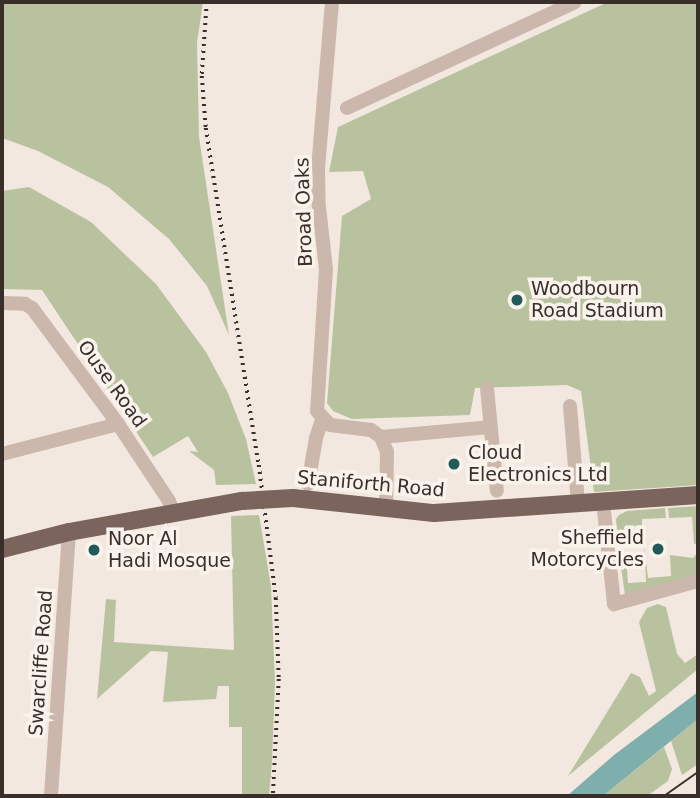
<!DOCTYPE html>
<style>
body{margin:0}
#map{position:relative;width:700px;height:798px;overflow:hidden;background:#f3e8e0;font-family:"DejaVu Sans",sans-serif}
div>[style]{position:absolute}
.green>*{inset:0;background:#b9c29f}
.water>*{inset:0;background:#7fafad}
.minor>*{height:14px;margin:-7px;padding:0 7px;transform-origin:7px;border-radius:7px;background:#cbb7ab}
.major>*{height:18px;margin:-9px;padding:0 9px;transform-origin:9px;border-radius:9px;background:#7a645c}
.tram>*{height:2px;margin:-1px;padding:0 1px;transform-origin:1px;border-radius:1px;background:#392e2a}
.rail>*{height:3.5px;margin-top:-1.75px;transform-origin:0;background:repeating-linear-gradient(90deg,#392e2a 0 2px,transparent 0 7px)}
.major-bridge>*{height:18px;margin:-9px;padding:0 9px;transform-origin:9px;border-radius:9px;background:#7a645c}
.dots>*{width:19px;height:19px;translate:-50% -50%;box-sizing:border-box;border:4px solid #faf3ec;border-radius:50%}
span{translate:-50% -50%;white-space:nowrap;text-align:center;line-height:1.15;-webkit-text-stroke:7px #faf3ec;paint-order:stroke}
.street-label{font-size:19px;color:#392e2a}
.poi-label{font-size:19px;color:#392e2a}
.left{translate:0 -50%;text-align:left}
.right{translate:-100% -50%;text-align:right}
.frame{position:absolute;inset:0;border:4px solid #392e2a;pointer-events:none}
</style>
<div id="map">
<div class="green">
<div style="clip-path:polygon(2px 2px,203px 2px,197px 43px,199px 137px,229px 335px,207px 286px,169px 239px,108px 187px,38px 151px,2px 138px)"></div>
<div style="clip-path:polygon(608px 2px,698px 2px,698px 485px,594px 492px,581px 391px,567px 385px,475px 388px,470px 415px,352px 419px,333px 411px,327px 403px,342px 216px,371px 199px,363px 171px,329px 172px,338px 127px)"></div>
<div style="clip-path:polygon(29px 187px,91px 222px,156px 284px,206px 352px,228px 393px,246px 439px,256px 484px,216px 485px,214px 470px,189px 451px,198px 452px,188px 436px,153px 457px,42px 290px,2px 289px,2px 191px)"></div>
<div style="clip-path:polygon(698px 506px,698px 543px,694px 544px,692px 517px,669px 518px,668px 508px)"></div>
<div style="clip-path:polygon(665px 508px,666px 518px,642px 519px,642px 525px,624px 527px,625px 547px,618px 546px,616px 519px,619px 515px,627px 511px)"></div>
<div style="clip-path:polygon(259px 515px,271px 586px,275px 682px,272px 762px,269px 796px,242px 796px,242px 727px,229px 727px,229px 686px,218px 686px,216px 699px,163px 702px,168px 652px,151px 651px,97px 699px,106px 599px,116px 600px,114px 642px,234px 650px,231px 516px)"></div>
<div style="clip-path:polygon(644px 544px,648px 578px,671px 576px,670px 555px,693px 558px,698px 552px,698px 575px,625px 595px,620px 560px,626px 557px,628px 583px,646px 582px)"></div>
<div style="clip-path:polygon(658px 604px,666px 607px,677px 654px,685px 663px,698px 654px,698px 669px,568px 776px,631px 673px,640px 677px,649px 696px,656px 691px,639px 622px,647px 608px)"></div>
<div style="clip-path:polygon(698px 719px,698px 764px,682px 775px,671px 741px)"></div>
<div style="clip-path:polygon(664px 747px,672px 769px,668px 781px,647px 796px,603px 796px)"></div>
</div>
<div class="water">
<div style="clip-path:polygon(698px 692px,698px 719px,603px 796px,567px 796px,614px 755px)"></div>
</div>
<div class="minor">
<div style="left:332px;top:2px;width:167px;rotate:94.8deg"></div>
<div style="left:318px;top:168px;width:39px;rotate:89deg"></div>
<div style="left:319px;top:207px;width:62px;rotate:83.6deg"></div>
<div style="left:326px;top:269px;width:142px;rotate:93.6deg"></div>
<div style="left:317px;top:411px;width:19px;rotate:47deg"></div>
<div style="left:330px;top:425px;width:41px;rotate:7deg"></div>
<div style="left:371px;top:430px;width:12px;rotate:35deg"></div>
<div style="left:381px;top:437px;width:16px;rotate:68deg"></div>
<div style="left:387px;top:452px;width:58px;rotate:91deg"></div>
<div style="left:347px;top:108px;width:251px;rotate:-24.9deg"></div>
<div style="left:2px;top:303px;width:23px;rotate:2deg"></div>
<div style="left:25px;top:304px;width:8px;rotate:30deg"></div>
<div style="left:32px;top:308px;width:144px;rotate:53.4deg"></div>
<div style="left:118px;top:424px;width:92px;rotate:56.5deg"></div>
<div style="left:169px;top:501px;width:12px;rotate:70deg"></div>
<div style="left:487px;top:388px;width:103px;rotate:84.5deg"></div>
<div style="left:570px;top:406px;width:98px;rotate:85.3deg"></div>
<div style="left:381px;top:437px;width:109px;rotate:-5.2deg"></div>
<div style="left:2px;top:454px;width:120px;rotate:-14.5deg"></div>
<div style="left:308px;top:484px;width:47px;rotate:-80.1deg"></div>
<div style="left:316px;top:438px;width:19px;rotate:-72deg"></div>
<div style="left:603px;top:502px;width:103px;rotate:83.8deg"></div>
<div style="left:614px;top:604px;width:87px;rotate:-15.3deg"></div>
<div style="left:51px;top:796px;width:265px;rotate:-86.1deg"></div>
</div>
<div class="major">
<div style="left:293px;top:498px;width:142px;rotate:6.1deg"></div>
<div style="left:434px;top:513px;width:265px;rotate:-3.9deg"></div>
<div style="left:2px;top:549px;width:69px;rotate:-14.2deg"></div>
<div style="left:69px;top:532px;width:176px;rotate:-10.2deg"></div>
</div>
<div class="tram">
<div style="left:664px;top:796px;width:42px;rotate:-35.2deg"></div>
</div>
<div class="rail">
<div style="left:207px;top:2px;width:74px;rotate:93.9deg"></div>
<div style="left:202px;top:76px;width:52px;rotate:85.6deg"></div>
<div style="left:206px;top:128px;width:341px;rotate:81.1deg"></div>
<div style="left:259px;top:465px;width:134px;rotate:82.7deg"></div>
<div style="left:276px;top:598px;width:81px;rotate:87.9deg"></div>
<div style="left:279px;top:679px;width:117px;rotate:92.9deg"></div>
</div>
<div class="major-bridge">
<div style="left:242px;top:501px;width:51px;rotate:-3.4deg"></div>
</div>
<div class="dots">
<div style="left:517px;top:300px;background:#205a59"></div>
<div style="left:454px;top:464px;background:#205a59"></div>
<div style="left:658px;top:549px;background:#205a59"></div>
<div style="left:94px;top:550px;background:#205a59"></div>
</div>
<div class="street-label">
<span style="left:304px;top:212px;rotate:-92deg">Broad Oaks</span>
<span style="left:112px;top:384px;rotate:54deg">Ouse Road</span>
<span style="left:371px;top:484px;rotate:5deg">Staniforth Road</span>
<span style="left:41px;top:663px;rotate:-86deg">Swarcliffe Road</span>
</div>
<div class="poi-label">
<span class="left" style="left:531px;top:300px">Woodbourn<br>Road Stadium</span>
<span class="left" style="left:468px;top:464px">Cloud<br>Electronics Ltd</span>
<span class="right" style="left:644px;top:549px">Sheffield<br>Motorcycles</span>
<span class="left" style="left:108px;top:550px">Noor Al<br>Hadi Mosque</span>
</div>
<div class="frame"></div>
</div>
